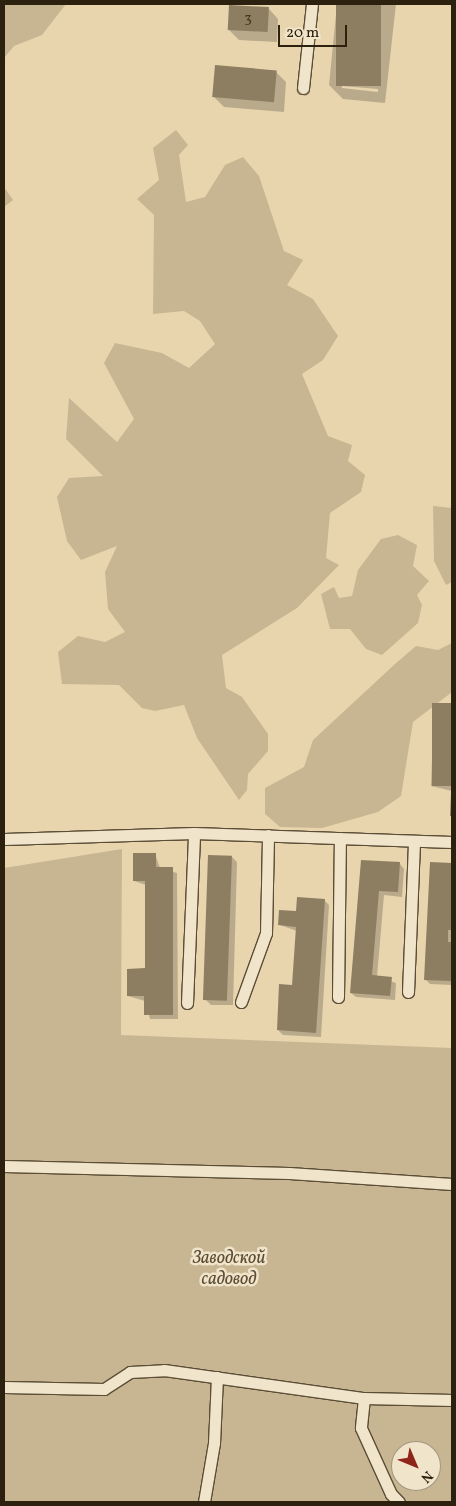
<!DOCTYPE html>
<meta charset="utf-8">
<style>
body{margin:0}
#map{position:relative;width:456px;height:1506px;overflow:hidden;background:#e8d5ae;font-family:Vollkorn,serif}
div>[style]{position:absolute}
.green>*{inset:0;background:#c8b693}
.shadow>*{inset:0;background:#0003}
.building>*{inset:0;background:#8e7e61;transform-origin:0 0}
.roads{filter:drop-shadow(1px 0 #5b4d36) drop-shadow(-1px 0 #5b4d36) drop-shadow(0 1px #5b4d36) drop-shadow(0 -1px #5b4d36)}
.lane>*{height:11px;margin:-5.5px;padding:0 5.5px;transform-origin:5.5px;border-radius:5.5px;background:#f0e4ca}
span{translate:-50% -50%;white-space:nowrap;text-align:center;line-height:1.15;-webkit-text-stroke:5px #f0e4ca;paint-order:stroke}
.number-label{font-size:15px;color:#443823}
.number-label span{-webkit-text-stroke-width:0}
.park-label{font-size:18px;color:#5b4d36;font-style:italic}
.frame{position:absolute;inset:0;border:5px solid #2c200e;pointer-events:none}
.north{position:absolute;left:391px;top:1441px;width:50px;height:50px;box-sizing:border-box;background:#f0e4ca;border:1px solid #a2967f;border-radius:50%;rotate:135deg;font-size:14px;font-weight:700;line-height:20px;text-align:center;color:#2c200e}
.north::after{content:'';display:block;margin:auto;width:18px;height:22px;background:#8f2418;clip-path:polygon(50% 0,100% 100%,50% 72%,0 100%)}
.scale{position:absolute;left:278px;top:25px;width:69px;height:22px;box-sizing:border-box;border:2px solid #2c200e;border-top:0;padding-left:6px;font-size:15px;line-height:18px;white-space:nowrap;color:#2c200e;-webkit-text-stroke:4px #f0e4ca;paint-order:stroke}
</style>
<div id="map">
<div class="green">
<div style="clip-path:polygon(4px 4px,66px 4px,42px 35px,14px 46px,4px 58px)"></div>
<div style="clip-path:polygon(176px 130px,188px 145px,179px 155px,186px 202px,205px 197px,225px 165px,243px 157px,259px 176px,284px 251px,303px 260px,287px 285px,313px 299px,338px 336px,323px 360px,302px 374px,328px 436px,352px 445px,348px 461px,365px 475px,361px 492px,330px 513px,326px 558px,339px 565px,297px 608px,222px 655px,226px 688px,242px 697px,268px 734px,268px 751px,248px 774px,247px 790px,239px 800px,197px 738px,184px 705px,155px 711px,142px 708px,119px 685px,62px 684px,58px 652px,78px 636px,105px 642px,125px 632px,108px 609px,105px 572px,117px 546px,81px 560px,67px 541px,57px 497px,69px 478px,103px 476px,66px 439px,69px 398px,117px 442px,134px 419px,104px 363px,115px 343px,162px 353px,189px 368px,215px 344px,200px 321px,184px 311px,153px 314px,154px 215px,137px 199px,159px 180px,153px 148px)"></div>
<div style="clip-path:polygon(4px 187px,13px 200px,4px 207px)"></div>
<div style="clip-path:polygon(433px 506px,452px 508px,452px 582px,446px 585px,434px 561px)"></div>
<div style="clip-path:polygon(398px 535px,417px 545px,413px 566px,429px 581px,417px 595px,422px 605px,418px 623px,382px 655px,366px 649px,350px 629px,330px 629px,321px 594px,334px 587px,339px 598px,352px 596px,358px 570px,381px 539px)"></div>
<div style="clip-path:polygon(452px 643px,452px 692px,413px 722px,401px 796px,378px 812px,322px 828px,280px 827px,265px 814px,265px 788px,304px 767px,313px 740px,395px 664px,416px 646px,438px 650px)"></div>
<div style="clip-path:polygon(evenodd,122px 849px,121px 1035px,452px 1048px,452px 1502px,4px 1502px,4px 868px,122px 849px,401px 1451px,431px 1451px,431px 1481px,401px 1481px,401px 1451px)"></div>
</div>
<div class="shadow">
<div style="clip-path:polygon(evenodd,337px 4px,396px 4px,385px 103px,343px 99px,329px 85px,337px 4px,342px 86px,378px 89px,378px 92px,342px 88px,342px 86px)"></div>
<div style="clip-path:polygon(269px 9px,278px 19px,277px 42px,239px 40px,229px 30px)"></div>
<div style="clip-path:polygon(276px 72px,286px 82px,284px 112px,224px 107px,214px 97px)"></div>
<div style="clip-path:polygon(434px 704px,452px 705px,452px 817px,452px 791px,431px 786px)"></div>
<div style="clip-path:polygon(155px 854px,160px 868px,177px 873px,178px 1019px,150px 1019px,145px 1001px,128px 996px,147px 969px,146px 885px,134px 881px)"></div>
<div style="clip-path:polygon(232px 857px,237px 862px,233px 1005px,211px 1005px,206px 1000px)"></div>
<div style="clip-path:polygon(362px 861px,400px 864px,404px 869px,402px 897px,384px 895px,377px 977px,396px 983px,395px 1000px,356px 997px,351px 993px)"></div>
<div style="clip-path:polygon(431px 863px,452px 864px,452px 985px,430px 984px,425px 979px)"></div>
<div style="clip-path:polygon(324px 900px,329px 905px,321px 1037px,283px 1035px,278px 1030px,293px 987px,297px 931px,280px 925px)"></div>
</div>
<div class="building">
<div style="left:336px;top:4px;width:45px;height:82px"></div>
<div style="left:229px;top:5px;width:40px;height:25px;rotate:3deg"></div>
<div style="left:215px;top:65px;width:62px;height:32px;rotate:5deg"></div>
<div style="left:432px;top:703px;width:20px;height:83px"></div>
<div style="clip-path:polygon(451px 793px,452px 793px,452px 816px,450px 816px)"></div>
<div style="clip-path:polygon(133px 853px,156px 853px,156px 867px,173px 867px,173px 1015px,144px 1015px,144px 996px,127px 996px,127px 969px,145px 968px,145px 881px,133px 881px)"></div>
<div style="left:208px;top:855px;width:24px;height:145px;rotate:2deg"></div>
<div style="clip-path:polygon(361px 860px,400px 862px,398px 892px,379px 891px,372px 975px,392px 977px,390px 996px,350px 993px)"></div>
<div style="clip-path:polygon(430px 862px,452px 863px,452px 930px,448px 930px,448px 942px,452px 942px,451px 981px,424px 980px)"></div>
<div style="clip-path:polygon(297px 897px,325px 899px,316px 1033px,277px 1030px,279px 984px,292px 985px,296px 927px,278px 925px,279px 910px,296px 911px)"></div>
</div>
<div class="roads">
<div class="lane">
<div style="left:303px;top:88px;width:84px;rotate:-83.9deg"></div>
<div style="left:4px;top:839px;width:190px;rotate:-1.8deg"></div>
<div style="left:194px;top:833px;width:258px;rotate:2deg"></div>
<div style="left:408px;top:992px;width:151px;rotate:-87.7deg"></div>
<div style="left:338px;top:997px;width:159px;rotate:-89.3deg"></div>
<div style="left:241px;top:1002px;width:73px;rotate:-70.1deg"></div>
<div style="left:266px;top:933px;width:98px;rotate:-88.8deg"></div>
<div style="left:187px;top:1003px;width:170px;rotate:-87.6deg"></div>
<div style="left:4px;top:1166px;width:285px;rotate:1.4deg"></div>
<div style="left:289px;top:1173px;width:163px;rotate:3.9deg"></div>
<div style="left:4px;top:1387px;width:100px;rotate:1.1deg"></div>
<div style="left:104px;top:1389px;width:31px;rotate:-33deg"></div>
<div style="left:130px;top:1372px;width:34px;rotate:-3deg"></div>
<div style="left:164px;top:1370px;width:202px;rotate:8deg"></div>
<div style="left:364px;top:1398px;width:88px;rotate:1.3deg"></div>
<div style="left:364px;top:1398px;width:30px;rotate:96deg"></div>
<div style="left:361px;top:1428px;width:72px;rotate:65.6deg"></div>
<div style="left:391px;top:1494px;width:11px;rotate:45deg"></div>
<div style="left:204px;top:1502px;width:60px;rotate:-80.4deg"></div>
<div style="left:214px;top:1443px;width:66px;rotate:-87.4deg"></div>
</div>
</div>
<div class="number-label">
<span style="left:248px;top:19px">3</span>
</div>
<div class="park-label">
<span style="left:229px;top:1270px">Заводской<br>садовод</span>
</div>
<div class="frame"></div>
<div class="north">N</div>
<div class="scale">20 m</div>
</div>
